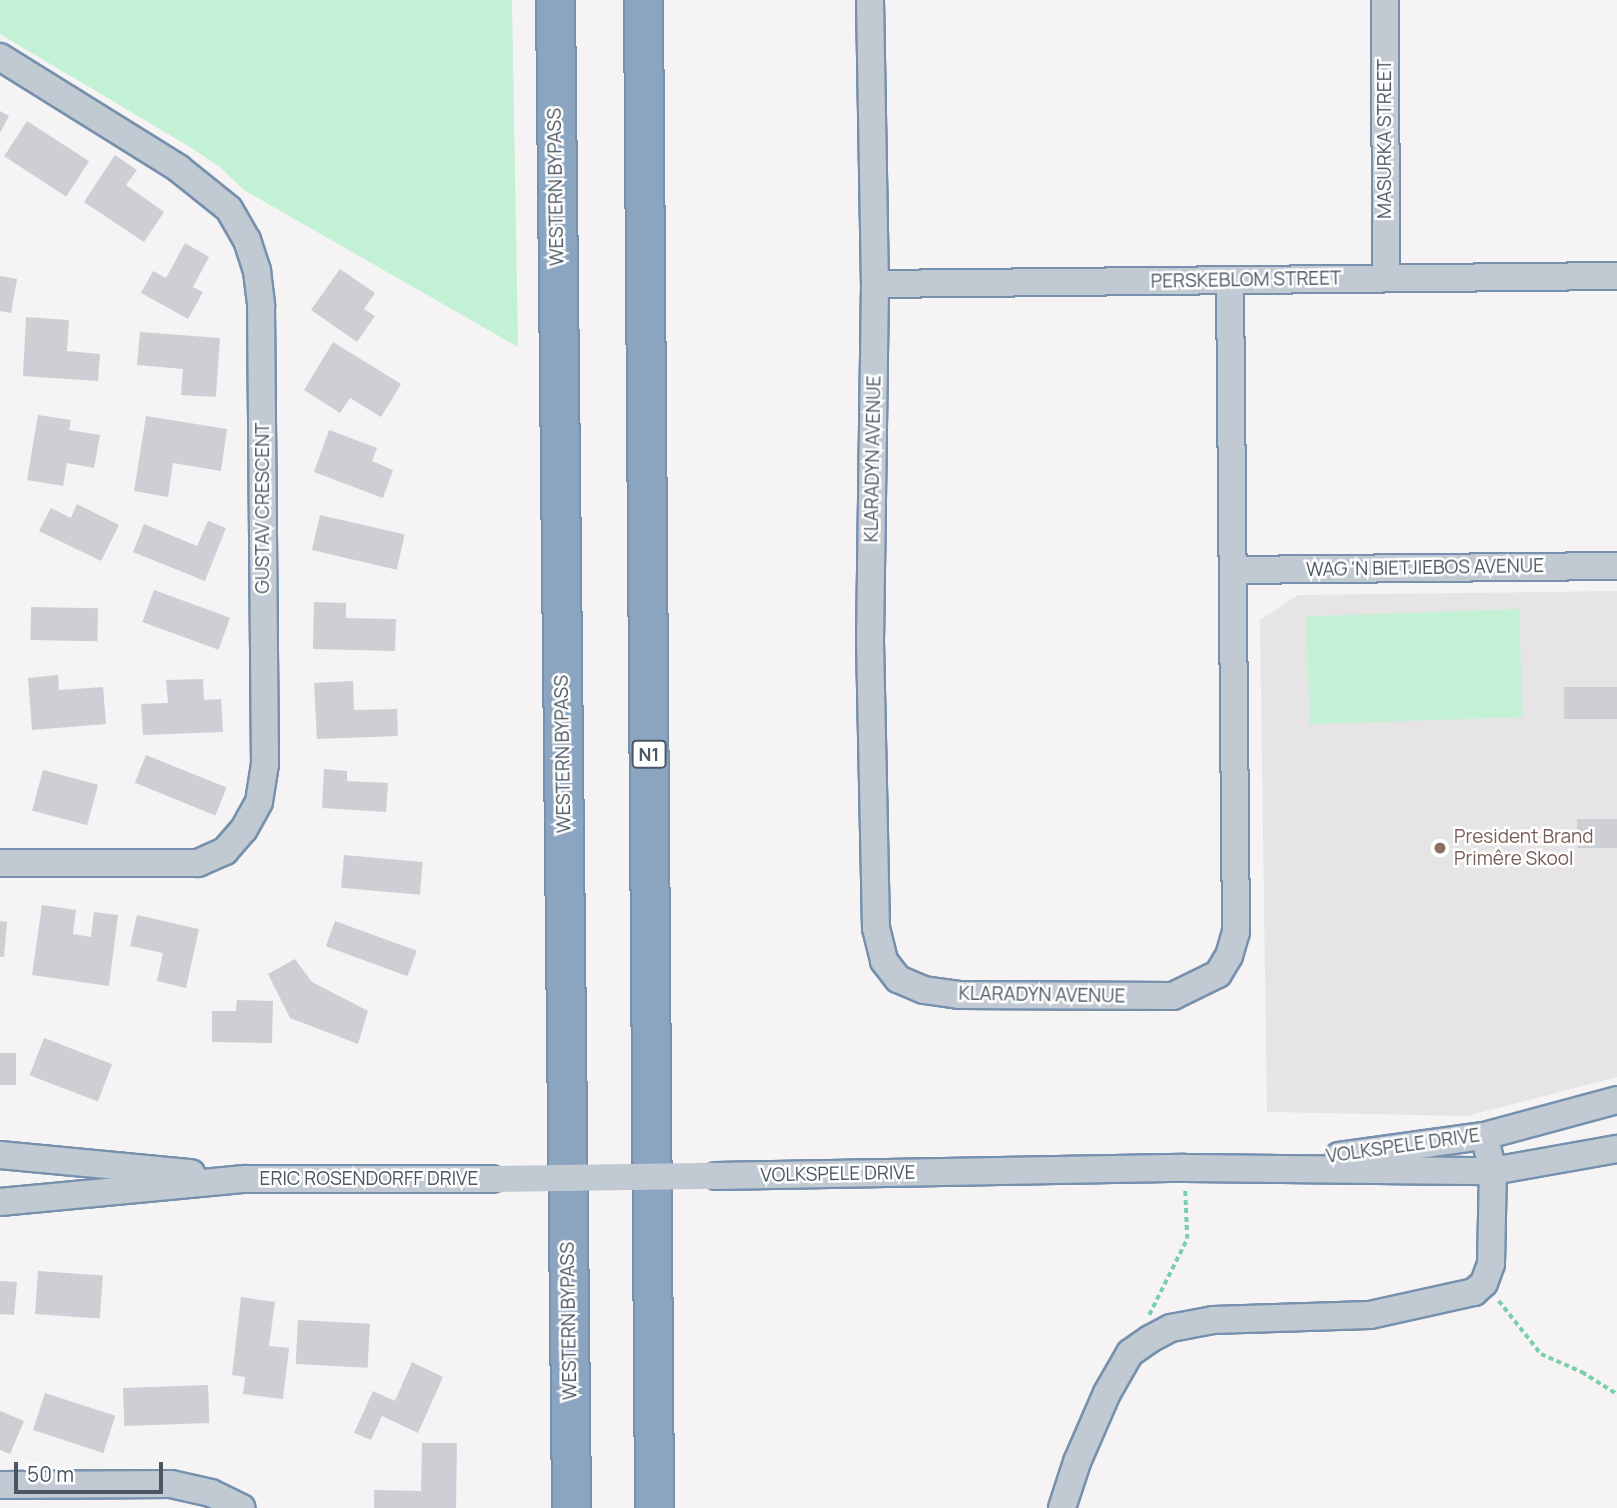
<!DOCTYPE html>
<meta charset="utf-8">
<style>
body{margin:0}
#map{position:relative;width:1617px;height:1508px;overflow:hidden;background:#f5f3f3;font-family:Manrope,sans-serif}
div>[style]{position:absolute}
.education>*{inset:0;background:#e6e4e5}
.green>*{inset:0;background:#c3f1d5;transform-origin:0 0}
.building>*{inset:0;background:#cdcfd5;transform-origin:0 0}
.path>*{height:3.5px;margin-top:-1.75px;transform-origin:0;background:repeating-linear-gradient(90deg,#7ad0a6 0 5px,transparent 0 8.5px)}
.roads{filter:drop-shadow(2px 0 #7690ad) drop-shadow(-2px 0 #7690ad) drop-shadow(0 2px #7690ad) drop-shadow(0 -2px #7690ad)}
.minor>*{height:26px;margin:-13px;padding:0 13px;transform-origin:13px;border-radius:13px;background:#c1cad2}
.highway>*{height:37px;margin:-18.5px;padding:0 18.5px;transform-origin:18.5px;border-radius:18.5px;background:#8ba5c1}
.minor-bridge>*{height:26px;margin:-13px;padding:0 13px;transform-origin:13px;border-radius:13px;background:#c1cad2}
.dots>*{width:19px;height:19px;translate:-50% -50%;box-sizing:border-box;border:4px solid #fff;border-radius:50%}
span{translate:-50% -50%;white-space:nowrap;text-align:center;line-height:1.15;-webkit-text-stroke:5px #fff;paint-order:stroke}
.shield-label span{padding:2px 5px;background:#fff;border:2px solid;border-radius:5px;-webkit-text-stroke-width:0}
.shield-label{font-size:18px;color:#4a5661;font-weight:700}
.street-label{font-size:19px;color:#4a5661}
.education-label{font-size:19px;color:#785e54}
.left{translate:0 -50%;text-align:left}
.scale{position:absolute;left:14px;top:1462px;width:149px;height:32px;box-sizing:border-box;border:4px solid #4a5661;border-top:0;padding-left:9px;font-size:21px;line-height:24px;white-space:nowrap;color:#4a5661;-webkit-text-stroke:5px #fff;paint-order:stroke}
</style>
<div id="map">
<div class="education">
<div style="clip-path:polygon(1617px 591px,1617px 1077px,1467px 1116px,1267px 1112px,1260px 620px,1298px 595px)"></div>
</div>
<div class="green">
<div style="clip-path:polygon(0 0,512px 0,518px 347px,244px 190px,220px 167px,185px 144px,0 34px)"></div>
<div style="left:1519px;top:609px;width:108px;height:213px;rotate:88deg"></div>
</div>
<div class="building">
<div style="clip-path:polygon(0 111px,9px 116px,0 133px)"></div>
<div style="left:27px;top:121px;width:74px;height:42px;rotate:33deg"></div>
<div style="clip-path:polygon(115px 155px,137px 170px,126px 185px,164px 212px,144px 242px,84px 202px)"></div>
<div style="clip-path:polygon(185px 243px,209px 257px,193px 287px,203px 292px,188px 319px,141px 293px,153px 271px,166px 278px)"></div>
<div style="clip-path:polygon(340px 269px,375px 293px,364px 309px,375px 316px,357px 342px,311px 310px)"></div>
<div style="clip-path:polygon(0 276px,17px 279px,11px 313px,0 311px)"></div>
<div style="clip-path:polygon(26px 317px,69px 320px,67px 351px,100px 354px,98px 381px,23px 376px)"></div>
<div style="clip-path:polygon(140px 332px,220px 338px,216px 397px,181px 395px,183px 369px,137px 365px)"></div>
<div style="clip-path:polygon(333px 342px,401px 384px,381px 417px,350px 398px,340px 413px,304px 390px)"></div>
<div style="clip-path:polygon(38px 415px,71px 420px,69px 430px,100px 435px,94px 468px,67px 463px,63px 486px,27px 480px)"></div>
<div style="clip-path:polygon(146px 416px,227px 429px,221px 471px,173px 463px,168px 497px,134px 491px)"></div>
<div style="clip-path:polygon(329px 430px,377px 448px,372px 461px,393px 470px,383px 498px,314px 472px)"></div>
<div style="clip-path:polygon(77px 504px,119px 525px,101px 561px,39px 531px,51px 508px,71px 518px)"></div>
<div style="left:320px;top:515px;width:87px;height:36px;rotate:13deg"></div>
<div style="clip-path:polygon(208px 521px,226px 528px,205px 581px,133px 552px,144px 524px,197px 546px)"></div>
<div style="left:154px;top:590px;width:81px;height:34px;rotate:20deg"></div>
<div style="clip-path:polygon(314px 602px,346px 603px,346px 618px,396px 619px,395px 651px,313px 649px)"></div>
<div style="left:31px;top:607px;width:67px;height:33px;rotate:1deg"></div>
<div style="clip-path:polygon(58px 675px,59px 690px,103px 687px,106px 724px,32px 730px,28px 678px)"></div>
<div style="clip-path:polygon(203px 679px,204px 700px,221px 699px,223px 732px,143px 735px,141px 704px,168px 703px,166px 680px)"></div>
<div style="clip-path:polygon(353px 681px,354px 710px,397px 709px,398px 736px,317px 739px,314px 683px)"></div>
<div style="left:1617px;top:687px;width:32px;height:53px;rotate:90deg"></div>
<div style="left:146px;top:755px;width:87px;height:30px;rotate:22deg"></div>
<div style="clip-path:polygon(324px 769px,347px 771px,347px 781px,388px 783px,386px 812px,322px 808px)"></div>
<div style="left:43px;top:770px;width:57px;height:42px;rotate:15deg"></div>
<div style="left:1617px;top:819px;width:29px;height:40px;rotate:90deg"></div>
<div style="left:344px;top:855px;width:79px;height:33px;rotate:5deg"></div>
<div style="clip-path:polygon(42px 905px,76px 910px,73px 934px,91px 937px,94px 912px,118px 915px,109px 986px,32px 975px)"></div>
<div style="clip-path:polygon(137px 915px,199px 929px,186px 988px,157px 981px,163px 953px,130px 946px)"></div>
<div style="clip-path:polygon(0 921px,7px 922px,4px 957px,0 957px)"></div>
<div style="left:335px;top:921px;width:87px;height:27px;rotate:20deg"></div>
<div style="clip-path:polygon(295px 959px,312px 982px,368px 1011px,358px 1044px,290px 1018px,268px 974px)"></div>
<div style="clip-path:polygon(237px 1000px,273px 1001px,272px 1043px,212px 1042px,212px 1011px,236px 1011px)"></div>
<div style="left:44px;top:1038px;width:73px;height:40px;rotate:21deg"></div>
<div style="left:0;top:1053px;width:16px;height:32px"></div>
<div style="left:38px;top:1271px;width:65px;height:43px;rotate:4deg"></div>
<div style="clip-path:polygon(0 1281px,17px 1282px,14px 1315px,0 1314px)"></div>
<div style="clip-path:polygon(241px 1297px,275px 1302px,269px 1346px,289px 1348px,283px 1399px,243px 1394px,245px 1377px,232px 1375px)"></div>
<div style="left:298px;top:1320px;width:72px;height:44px;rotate:3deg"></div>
<div style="clip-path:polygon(412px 1362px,443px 1377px,418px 1433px,382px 1416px,371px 1440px,354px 1433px,373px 1391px,395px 1401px)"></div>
<div style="left:208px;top:1385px;width:38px;height:85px;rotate:88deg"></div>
<div style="left:45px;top:1393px;width:74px;height:39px;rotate:18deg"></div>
<div style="clip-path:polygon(0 1411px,24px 1421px,10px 1454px,0 1450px)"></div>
<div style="clip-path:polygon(422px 1443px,457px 1443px,456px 1508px,374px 1508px,374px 1490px,421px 1491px)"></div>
</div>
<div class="path">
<div style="left:1499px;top:1301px;width:68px;rotate:51.6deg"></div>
<div style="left:1541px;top:1354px;width:45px;rotate:23.7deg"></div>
<div style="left:1582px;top:1372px;width:41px;rotate:32.2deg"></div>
<div style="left:1149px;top:1315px;width:85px;rotate:-63.4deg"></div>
<div style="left:1187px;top:1239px;width:48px;rotate:-92.4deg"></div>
</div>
<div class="roads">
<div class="minor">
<div style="left:870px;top:0;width:284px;rotate:89deg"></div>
<div style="left:875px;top:284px;width:357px;rotate:90.8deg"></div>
<div style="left:870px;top:641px;width:287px;rotate:88.8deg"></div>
<div style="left:876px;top:928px;width:34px;rotate:76deg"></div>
<div style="left:884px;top:961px;width:23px;rotate:52deg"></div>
<div style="left:898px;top:979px;width:28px;rotate:23deg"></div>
<div style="left:924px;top:990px;width:35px;rotate:8deg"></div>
<div style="left:959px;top:995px;width:214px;rotate:0.3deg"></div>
<div style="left:1173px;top:996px;width:50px;rotate:-26.1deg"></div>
<div style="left:1218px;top:974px;width:21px;rotate:-59deg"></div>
<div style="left:1229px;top:956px;width:25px;rotate:-74deg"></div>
<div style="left:1236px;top:932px;width:652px;rotate:-90.53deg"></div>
<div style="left:1385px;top:0;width:278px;rotate:89.8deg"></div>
<div style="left:0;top:57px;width:210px;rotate:31.9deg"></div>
<div style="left:178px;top:168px;width:65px;rotate:38.8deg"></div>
<div style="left:229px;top:209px;width:36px;rotate:60deg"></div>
<div style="left:247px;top:240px;width:33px;rotate:72deg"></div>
<div style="left:257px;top:271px;width:35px;rotate:83deg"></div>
<div style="left:261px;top:306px;width:458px;rotate:89.5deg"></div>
<div style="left:265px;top:764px;width:38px;rotate:99deg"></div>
<div style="left:259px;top:802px;width:31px;rotate:119deg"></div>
<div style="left:244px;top:829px;width:29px;rotate:131deg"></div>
<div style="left:225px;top:851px;width:30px;rotate:156deg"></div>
<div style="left:198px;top:863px;width:198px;rotate:180deg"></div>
<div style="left:875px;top:284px;width:742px;rotate:-0.62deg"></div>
<div style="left:1233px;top:570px;width:384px;rotate:-0.6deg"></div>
<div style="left:0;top:1155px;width:192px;rotate:5.4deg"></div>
<div style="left:1339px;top:1156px;width:146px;rotate:-7.9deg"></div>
<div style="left:1484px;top:1136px;width:138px;rotate:-15.1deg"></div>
<div style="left:716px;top:1176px;width:468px;rotate:-1deg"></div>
<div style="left:1184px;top:1168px;width:309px;rotate:0.6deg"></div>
<div style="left:1493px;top:1171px;width:126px;rotate:-10.1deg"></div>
<div style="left:0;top:1202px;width:246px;rotate:-5.4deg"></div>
<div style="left:245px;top:1179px;width:247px"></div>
<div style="left:0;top:1485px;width:171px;rotate:-0.3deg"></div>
<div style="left:171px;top:1484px;width:41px;rotate:12.7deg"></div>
<div style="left:211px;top:1493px;width:34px;rotate:26deg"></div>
<div style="left:1062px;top:1508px;width:48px;rotate:-71.9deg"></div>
<div style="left:1077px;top:1462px;width:75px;rotate:-66.5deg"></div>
<div style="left:1107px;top:1393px;width:46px;rotate:-60.1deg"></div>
<div style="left:1130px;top:1353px;width:24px;rotate:-35deg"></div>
<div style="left:1150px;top:1339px;width:24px;rotate:-28deg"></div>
<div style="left:1171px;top:1328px;width:43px;rotate:-10.8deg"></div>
<div style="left:1213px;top:1320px;width:157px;rotate:-1.8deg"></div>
<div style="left:1370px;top:1315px;width:107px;rotate:-12.5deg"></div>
<div style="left:1474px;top:1292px;width:13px;rotate:-42deg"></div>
<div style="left:1484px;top:1283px;width:20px;rotate:-70deg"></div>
<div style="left:1491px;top:1264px;width:93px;rotate:-88.8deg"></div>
<div style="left:1493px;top:1171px;width:36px;rotate:-104deg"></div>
</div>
<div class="highway">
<div style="left:555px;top:0;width:1508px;rotate:89.39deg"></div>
<div style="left:643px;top:0;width:1508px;rotate:89.58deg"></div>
</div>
</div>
<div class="minor-bridge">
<div style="left:492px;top:1179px;width:224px;rotate:-0.8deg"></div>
</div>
<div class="dots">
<div style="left:1440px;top:848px;background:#8d6e63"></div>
</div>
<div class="shield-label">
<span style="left:649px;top:754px">N1</span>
</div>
<div class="street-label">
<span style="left:1385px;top:139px;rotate:-90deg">MASURKA STREET</span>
<span style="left:556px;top:187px;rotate:-91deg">WESTERN BYPASS</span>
<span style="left:1246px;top:280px;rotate:-1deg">PERSKEBLOM STREET</span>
<span style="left:873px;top:459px;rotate:-89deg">KLARADYN AVENUE</span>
<span style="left:263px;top:508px;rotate:-90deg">GUSTAV CRESCENT</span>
<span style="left:1425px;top:568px;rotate:-1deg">WAG 'N BIETJIEBOS AVENUE</span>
<span style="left:563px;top:754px;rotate:-91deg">WESTERN BYPASS</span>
<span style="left:1042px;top:995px;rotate:1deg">KLARADYN AVENUE</span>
<span style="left:1403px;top:1146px;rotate:-8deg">VOLKSPELE DRIVE</span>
<span style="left:838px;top:1174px;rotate:-1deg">VOLKSPELE DRIVE</span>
<span style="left:369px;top:1179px">ERIC ROSENDORFF DRIVE</span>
<span style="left:569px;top:1321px;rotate:-91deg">WESTERN BYPASS</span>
</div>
<div class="education-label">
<span class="left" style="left:1454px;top:848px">President Brand<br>Primêre Skool</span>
</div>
<div class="scale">50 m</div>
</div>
